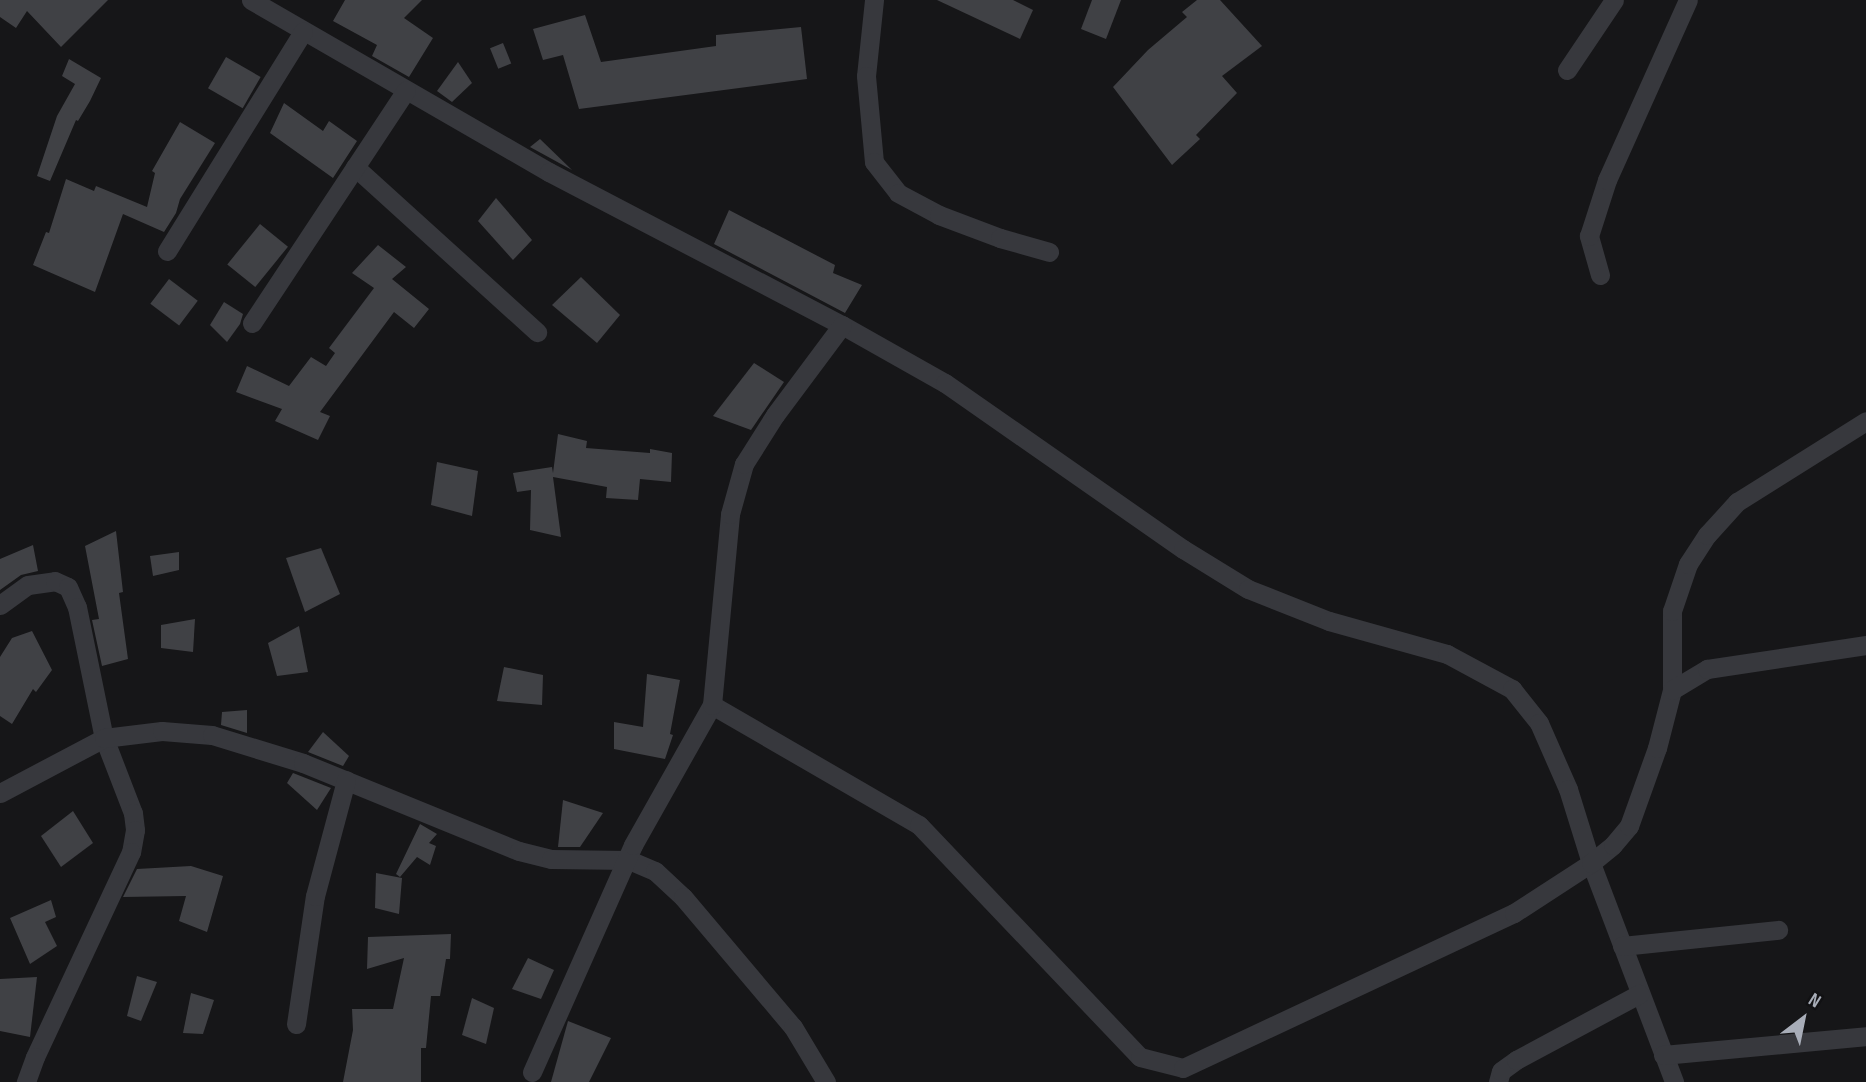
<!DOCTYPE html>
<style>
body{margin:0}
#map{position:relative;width:1866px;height:1082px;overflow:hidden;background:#161618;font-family:"Sofia Sans Condensed",sans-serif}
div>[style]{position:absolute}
.building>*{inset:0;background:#404145;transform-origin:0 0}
.minor>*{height:19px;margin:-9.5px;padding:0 9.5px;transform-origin:9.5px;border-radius:9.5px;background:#37383d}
span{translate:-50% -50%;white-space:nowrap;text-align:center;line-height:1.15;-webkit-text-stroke:6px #111113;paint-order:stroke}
.north{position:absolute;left:1768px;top:984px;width:70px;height:70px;-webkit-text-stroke:5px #111113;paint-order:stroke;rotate:32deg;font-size:19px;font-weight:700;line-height:28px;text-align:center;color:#a8adb8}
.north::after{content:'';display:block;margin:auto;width:24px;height:32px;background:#a8adb8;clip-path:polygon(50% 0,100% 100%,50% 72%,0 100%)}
</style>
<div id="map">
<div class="building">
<div style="clip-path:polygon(0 0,108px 0,61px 47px,27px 11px,16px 28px,0 17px)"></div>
<div style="clip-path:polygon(345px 0,422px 0,404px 18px,433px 38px,409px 77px,372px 56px,377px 45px,333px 21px)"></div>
<div style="clip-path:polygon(937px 0,1013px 0,1033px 10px,1020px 39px)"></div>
<div style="clip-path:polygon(1092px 0,1121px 0,1106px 39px,1081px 29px)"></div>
<div style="clip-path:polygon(1197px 0,1220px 0,1262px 46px,1222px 76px,1237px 93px,1196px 135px,1200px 139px,1172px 165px,1113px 87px,1148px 50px,1187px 17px,1182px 12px)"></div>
<div style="clip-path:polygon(585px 15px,601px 62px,716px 46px,716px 35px,801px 27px,807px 79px,579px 109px,563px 55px,543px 60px,533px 29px)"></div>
<div style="left:503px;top:43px;width:22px;height:14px;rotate:68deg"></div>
<div style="left:226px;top:57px;width:40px;height:36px;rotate:30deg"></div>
<div style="clip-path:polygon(69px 59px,101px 78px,90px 101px,78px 121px,76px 120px,50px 181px,37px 176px,57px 116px,75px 84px,62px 76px)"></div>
<div style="clip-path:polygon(458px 62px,472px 83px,452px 102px,437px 91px)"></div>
<div style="clip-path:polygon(284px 103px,323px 131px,329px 121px,357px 141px,333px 178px,270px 133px)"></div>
<div style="clip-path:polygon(180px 122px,215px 143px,180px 199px,176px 213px,164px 232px,123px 214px,95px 292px,33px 265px,46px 232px,49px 233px,66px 179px,94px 191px,96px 186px,147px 207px,155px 173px,152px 171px)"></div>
<div style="clip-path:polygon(540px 139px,572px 170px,530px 147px)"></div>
<div style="clip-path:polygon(496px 198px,532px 240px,513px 260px,478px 221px)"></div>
<div style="clip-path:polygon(729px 210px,835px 265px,833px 273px,862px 285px,845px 313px,714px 244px)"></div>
<div style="left:260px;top:224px;width:36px;height:52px;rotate:39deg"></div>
<div style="clip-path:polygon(378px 245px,406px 267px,392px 279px,429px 309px,414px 328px,394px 312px,320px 412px,330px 416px,318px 440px,275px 421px,282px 409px,236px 392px,247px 366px,289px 386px,311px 357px,326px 366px,335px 353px,329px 348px,374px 288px,352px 273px)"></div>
<div style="clip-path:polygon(581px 277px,620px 315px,597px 343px,552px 305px)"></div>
<div style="left:169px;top:279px;width:36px;height:31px;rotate:37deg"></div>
<div style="clip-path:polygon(224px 302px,243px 314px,240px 324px,227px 342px,210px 325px)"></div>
<div style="clip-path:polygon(754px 363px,784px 382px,751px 430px,713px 416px)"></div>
<div style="clip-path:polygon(558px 434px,587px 441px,586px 448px,650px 453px,650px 449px,672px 453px,671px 482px,640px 479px,638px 500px,606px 498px,607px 487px,553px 477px,561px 537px,530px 530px,531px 490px,517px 492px,513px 473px,552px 467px,553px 473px)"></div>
<div style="clip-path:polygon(437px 462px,478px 471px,472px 516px,431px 505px)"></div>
<div style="clip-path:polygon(116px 531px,123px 592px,119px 593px,128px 659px,102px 666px,92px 620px,99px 619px,85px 546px)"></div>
<div style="clip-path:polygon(33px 545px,38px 571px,21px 575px,0 590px,0 559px)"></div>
<div style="clip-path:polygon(321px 548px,340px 594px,305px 612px,286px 558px)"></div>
<div style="clip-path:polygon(179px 552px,179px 570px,153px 576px,150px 556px)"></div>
<div style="clip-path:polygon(195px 619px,193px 652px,161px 648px,161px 625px)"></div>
<div style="clip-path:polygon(299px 626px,308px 672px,277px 676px,268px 643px)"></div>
<div style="clip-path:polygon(32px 631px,52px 670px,36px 692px,33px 689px,12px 724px,0 716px,0 657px,12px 638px)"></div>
<div style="clip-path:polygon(504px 667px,543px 675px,542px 705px,497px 701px)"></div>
<div style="clip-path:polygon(647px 674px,680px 680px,670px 734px,673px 735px,665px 759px,614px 749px,614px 722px,643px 727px)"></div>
<div style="clip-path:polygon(247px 710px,247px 733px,221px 725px,222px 712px)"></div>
<div style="clip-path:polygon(323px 732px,349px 756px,343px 766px,308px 752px)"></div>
<div style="clip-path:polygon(293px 773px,331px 788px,317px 810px,287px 783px)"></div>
<div style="clip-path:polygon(563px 800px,603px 813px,580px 847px,558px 847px)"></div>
<div style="clip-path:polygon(73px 811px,93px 843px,61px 867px,41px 836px)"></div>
<div style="clip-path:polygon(420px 824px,437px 834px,429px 843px,436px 846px,430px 865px,417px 857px,400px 877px,396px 874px)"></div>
<div style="clip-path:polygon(191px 866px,223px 876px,207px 932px,179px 921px,186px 896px,123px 897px,137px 869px)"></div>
<div style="clip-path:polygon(376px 873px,402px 878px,399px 914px,375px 908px)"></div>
<div style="clip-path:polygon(51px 900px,56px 917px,45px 922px,57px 946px,30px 964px,10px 918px)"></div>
<div style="clip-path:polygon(451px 934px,450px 959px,446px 959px,440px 996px,431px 996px,426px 1048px,421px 1048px,421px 1082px,343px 1082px,353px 1030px,352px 1009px,393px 1009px,404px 958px,367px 969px,368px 937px)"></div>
<div style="clip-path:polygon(528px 958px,554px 970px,541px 999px,512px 989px)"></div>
<div style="clip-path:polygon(137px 976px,157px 982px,141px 1021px,127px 1016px)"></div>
<div style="clip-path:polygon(37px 977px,30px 1037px,0 1031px,0 979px)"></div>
<div style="clip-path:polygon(191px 993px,214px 1000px,203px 1034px,183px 1033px)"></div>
<div style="clip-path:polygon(472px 998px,494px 1008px,486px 1044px,462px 1035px)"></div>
<div style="clip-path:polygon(568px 1021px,611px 1038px,589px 1082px,551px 1082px)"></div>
</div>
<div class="minor">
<div style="left:251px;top:0;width:344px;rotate:30deg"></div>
<div style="left:549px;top:172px;width:331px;rotate:27.6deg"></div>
<div style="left:842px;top:325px;width:118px;rotate:29.4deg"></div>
<div style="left:945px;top:383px;width:290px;rotate:34.9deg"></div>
<div style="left:1183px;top:549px;width:76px;rotate:31.6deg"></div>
<div style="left:1248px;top:589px;width:87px;rotate:21.6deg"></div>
<div style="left:1329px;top:621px;width:123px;rotate:15.6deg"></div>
<div style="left:1447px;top:654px;width:74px;rotate:28.3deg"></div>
<div style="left:1512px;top:689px;width:43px;rotate:51.5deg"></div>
<div style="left:1539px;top:723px;width:72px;rotate:66.3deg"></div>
<div style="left:1568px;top:789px;width:77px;rotate:72.7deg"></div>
<div style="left:1591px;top:863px;width:234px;rotate:69.2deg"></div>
<div style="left:874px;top:0;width:76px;rotate:96deg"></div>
<div style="left:866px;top:76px;width:86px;rotate:84.7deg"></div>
<div style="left:874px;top:162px;width:39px;rotate:52deg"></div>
<div style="left:898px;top:193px;width:47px;rotate:28.2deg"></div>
<div style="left:939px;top:215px;width:65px;rotate:20.7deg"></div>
<div style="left:1000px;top:238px;width:51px;rotate:15.9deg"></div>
<div style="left:1567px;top:70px;width:84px;rotate:-56.1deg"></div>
<div style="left:355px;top:167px;width:246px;rotate:42.2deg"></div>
<div style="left:167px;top:251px;width:258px;rotate:-58.2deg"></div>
<div style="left:1600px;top:275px;width:41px;rotate:-105.8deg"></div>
<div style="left:1589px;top:236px;width:59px;rotate:-72.2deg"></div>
<div style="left:1607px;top:180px;width:197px;rotate:-65.8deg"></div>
<div style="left:252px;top:323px;width:279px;rotate:-56.5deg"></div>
<div style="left:0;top:605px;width:34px;rotate:-36deg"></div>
<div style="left:28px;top:585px;width:27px;rotate:-8deg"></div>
<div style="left:55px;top:581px;width:14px;rotate:25deg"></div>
<div style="left:68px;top:587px;width:22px;rotate:66deg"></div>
<div style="left:77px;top:607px;width:134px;rotate:78.4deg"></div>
<div style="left:104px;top:738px;width:80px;rotate:68.9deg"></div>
<div style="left:133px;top:813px;width:17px;rotate:83deg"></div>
<div style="left:135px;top:830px;width:22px;rotate:100deg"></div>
<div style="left:131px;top:852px;width:226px;rotate:115.1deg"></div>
<div style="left:35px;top:1057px;width:27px;rotate:110deg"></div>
<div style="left:1672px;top:690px;width:79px;rotate:-90deg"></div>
<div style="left:1672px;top:611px;width:50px;rotate:-71.2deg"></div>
<div style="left:1688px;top:564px;width:35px;rotate:-57deg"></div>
<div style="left:1707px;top:535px;width:45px;rotate:-47.7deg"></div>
<div style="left:1737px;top:502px;width:152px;rotate:-32.1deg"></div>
<div style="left:712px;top:705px;width:239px;rotate:30.1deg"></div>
<div style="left:919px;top:825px;width:320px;rotate:46.4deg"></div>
<div style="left:1140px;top:1057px;width:44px;rotate:14.3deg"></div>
<div style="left:1183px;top:1068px;width:365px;rotate:-25.1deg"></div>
<div style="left:1514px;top:913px;width:92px;rotate:-33deg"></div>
<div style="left:1591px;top:863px;width:28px;rotate:-39deg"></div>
<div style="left:1613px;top:845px;width:25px;rotate:-50deg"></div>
<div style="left:1629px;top:826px;width:83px;rotate:-70.3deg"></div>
<div style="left:1657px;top:748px;width:60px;rotate:-75.5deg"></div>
<div style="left:1672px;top:690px;width:41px;rotate:-31deg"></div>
<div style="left:1707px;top:669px;width:161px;rotate:-8.6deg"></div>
<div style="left:0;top:793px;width:118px;rotate:-27.9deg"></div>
<div style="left:104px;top:738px;width:58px;rotate:-6.9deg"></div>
<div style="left:162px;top:731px;width:50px;rotate:4.6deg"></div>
<div style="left:212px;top:735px;width:95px;rotate:17.1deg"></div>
<div style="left:303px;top:763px;width:233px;rotate:22.2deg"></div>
<div style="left:519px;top:851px;width:33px;rotate:14deg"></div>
<div style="left:551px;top:859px;width:78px;rotate:0.7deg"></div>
<div style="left:629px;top:860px;width:28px;rotate:23deg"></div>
<div style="left:655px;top:871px;width:38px;rotate:43deg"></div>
<div style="left:683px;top:897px;width:170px;rotate:49.8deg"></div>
<div style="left:793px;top:1027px;width:64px;rotate:59deg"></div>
<div style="left:1622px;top:946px;width:157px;rotate:-5.9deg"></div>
<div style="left:296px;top:1024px;width:129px;rotate:-81.6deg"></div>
<div style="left:315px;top:896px;width:120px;rotate:-75deg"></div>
<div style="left:1663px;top:1055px;width:204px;rotate:-5.3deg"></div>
<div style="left:532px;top:1072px;width:248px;rotate:-66deg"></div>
<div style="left:633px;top:845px;width:161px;rotate:-60.6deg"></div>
<div style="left:712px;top:705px;width:192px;rotate:-84.6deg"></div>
<div style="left:730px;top:514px;width:52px;rotate:-74.4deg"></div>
<div style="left:744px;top:464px;width:58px;rotate:-57.7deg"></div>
<div style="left:775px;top:415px;width:112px;rotate:-53.3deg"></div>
<div style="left:1498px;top:1082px;width:11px;rotate:-75deg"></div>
<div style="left:1501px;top:1071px;width:19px;rotate:-36deg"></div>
<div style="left:1516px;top:1060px;width:140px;rotate:-28.2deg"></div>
</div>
<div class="north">N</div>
</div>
